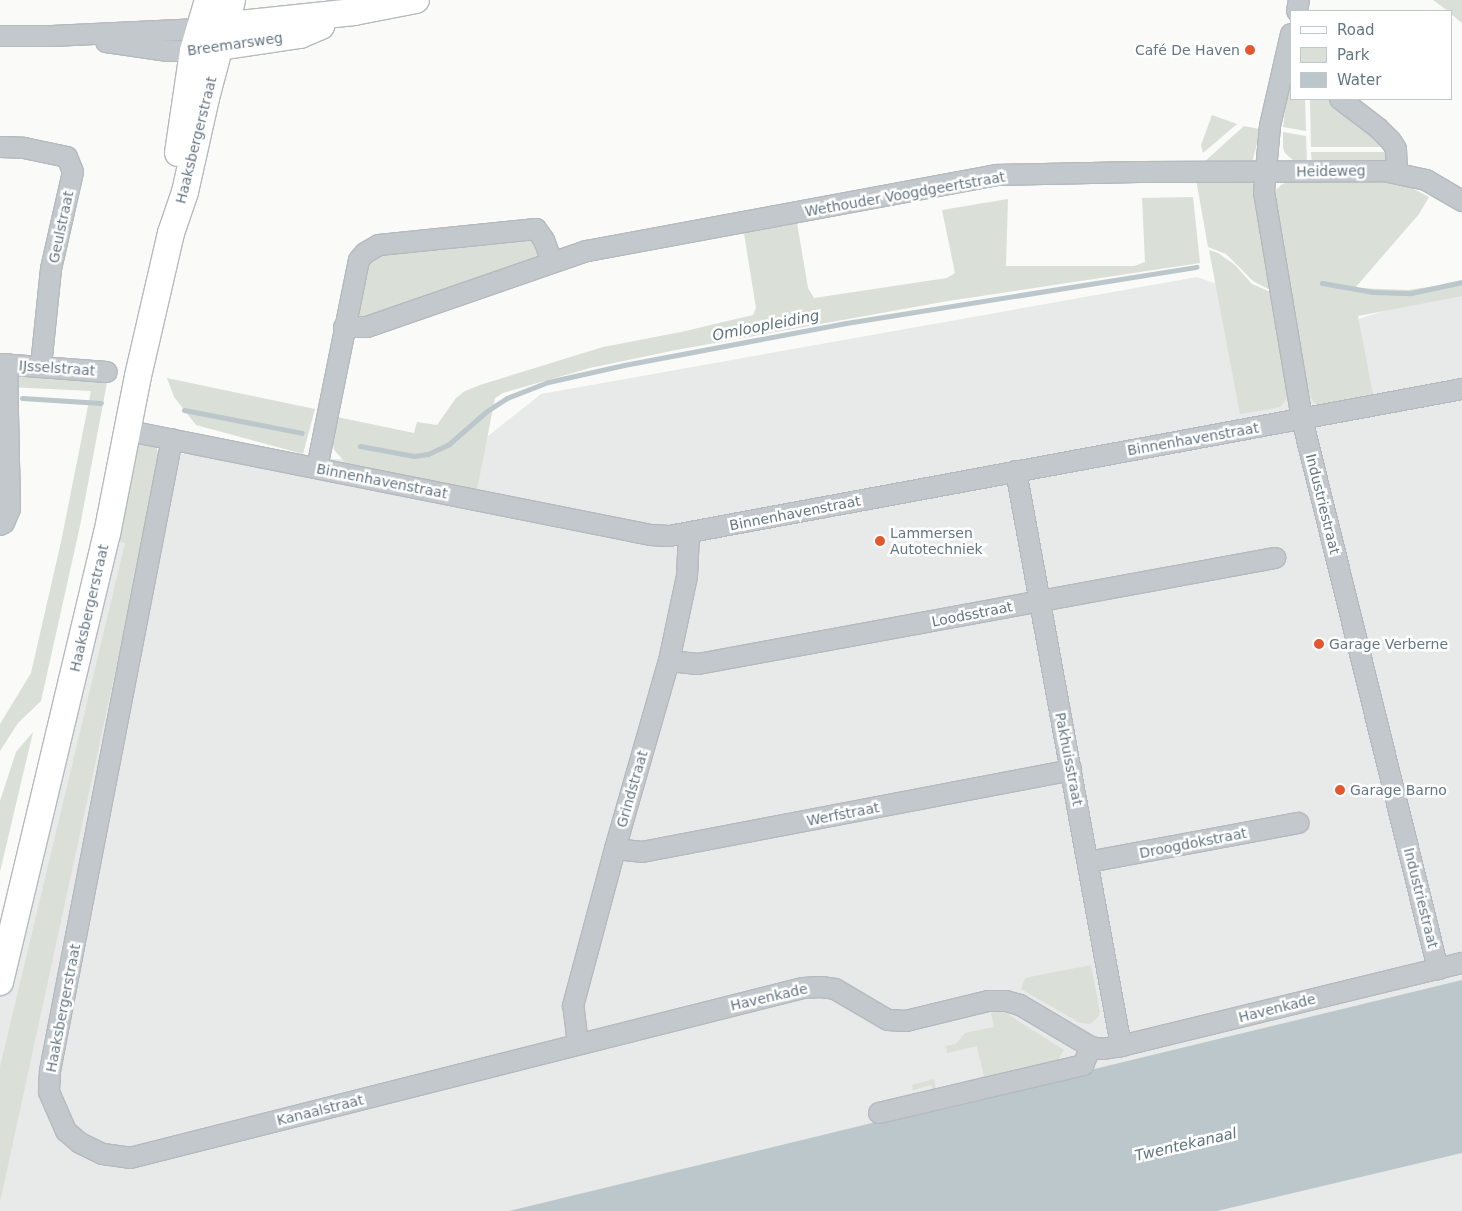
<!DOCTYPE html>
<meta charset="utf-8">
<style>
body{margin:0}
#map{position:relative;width:1462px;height:1211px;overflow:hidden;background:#fafaf8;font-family:"DejaVu Sans",sans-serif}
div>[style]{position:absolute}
.built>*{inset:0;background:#e8e9e9}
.green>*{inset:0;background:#dadfd7}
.water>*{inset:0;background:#bbc7cb}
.stream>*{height:5px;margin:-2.5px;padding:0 2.5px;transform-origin:2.5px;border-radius:2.5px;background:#bbc7cb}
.roads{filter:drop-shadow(1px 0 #b5babe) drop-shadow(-1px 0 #b5babe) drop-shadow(0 1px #b5babe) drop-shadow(0 -1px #b5babe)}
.minor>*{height:20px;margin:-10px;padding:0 10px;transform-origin:10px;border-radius:10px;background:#c3c8cc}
.major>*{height:26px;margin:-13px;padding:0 13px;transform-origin:13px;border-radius:13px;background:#fff}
.dots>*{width:14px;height:14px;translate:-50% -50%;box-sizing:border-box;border:2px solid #fff;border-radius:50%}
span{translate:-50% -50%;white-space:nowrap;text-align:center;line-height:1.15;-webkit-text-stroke:5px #fff;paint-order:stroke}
.street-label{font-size:14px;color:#657683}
.poi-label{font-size:14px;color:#657683}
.right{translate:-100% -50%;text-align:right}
.left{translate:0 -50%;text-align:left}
.water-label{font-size:15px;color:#60757c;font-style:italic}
.legend{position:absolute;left:1290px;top:10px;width:162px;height:90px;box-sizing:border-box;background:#fff;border:1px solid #c1c8cd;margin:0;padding:6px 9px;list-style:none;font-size:15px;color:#657683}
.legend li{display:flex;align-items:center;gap:10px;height:25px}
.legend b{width:25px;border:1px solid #c1c8cd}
</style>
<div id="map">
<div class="built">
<div style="clip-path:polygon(1197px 277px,1336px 326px,1462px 286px,1462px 1211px,0 1211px,0 937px,125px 452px,454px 463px,541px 394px)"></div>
</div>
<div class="green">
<div style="clip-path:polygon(1433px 0,1462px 0,1462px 23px,1451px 14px,1451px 11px,1448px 11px)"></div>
<div style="clip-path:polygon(1291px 85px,1291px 99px,1305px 99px,1306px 131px,1283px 127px,1288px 89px)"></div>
<div style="clip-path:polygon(1310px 99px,1328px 99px,1388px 147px,1311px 147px)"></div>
<div style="clip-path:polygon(1212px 115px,1237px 124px,1203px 153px,1201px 145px)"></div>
<div style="clip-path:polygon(1244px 126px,1259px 129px,1260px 132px,1252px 163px,1203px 163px)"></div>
<div style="clip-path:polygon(1283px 132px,1306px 136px,1307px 165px,1295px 162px,1285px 153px,1283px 148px)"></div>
<div style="clip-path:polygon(1311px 152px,1391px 152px,1388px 162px,1312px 165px)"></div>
<div style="clip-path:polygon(1196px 179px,1250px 179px,1253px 182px,1272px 291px,1253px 281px,1226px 254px,1208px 247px)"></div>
<div style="clip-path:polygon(1382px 179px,1404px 184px,1429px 197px,1419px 214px,1355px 288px,1408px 290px,1462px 282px,1462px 296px,1358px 316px,1373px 395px,1325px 405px,1316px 404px,1311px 398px,1305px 377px,1275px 200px,1276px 190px,1281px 185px,1292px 180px)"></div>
<div style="clip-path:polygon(1193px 197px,1200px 263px,948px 301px,676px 350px,590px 368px,503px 393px,495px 398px,477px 490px,346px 463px,334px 450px,332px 440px,337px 417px,414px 433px,417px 422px,437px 425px,456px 398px,465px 391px,480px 385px,603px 347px,681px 332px,753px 315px,756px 308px,743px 227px,796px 217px,808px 288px,814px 298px,947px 278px,955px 273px,942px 210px,1008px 199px,1006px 266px,1134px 266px,1145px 262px,1142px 198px)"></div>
<div style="clip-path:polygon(533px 239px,541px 259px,374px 319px,353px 319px,363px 264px,380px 252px)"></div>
<div style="clip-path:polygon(1209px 250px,1218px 253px,1235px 265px,1252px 284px,1273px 293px,1289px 395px,1280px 407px,1240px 414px)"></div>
<div style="clip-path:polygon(8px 366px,109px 372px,80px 526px,41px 701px,18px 723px,0 751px,0 724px,31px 673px,61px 542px,91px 391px,8px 387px)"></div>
<div style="clip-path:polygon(167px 378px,315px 409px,303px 454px,196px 425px,174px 397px)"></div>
<div style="clip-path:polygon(141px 442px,155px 444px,159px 454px,159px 470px,0 1202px,0 1067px,125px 543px,111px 538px,133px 445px)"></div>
<div style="clip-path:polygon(33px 732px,0 872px,0 801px,16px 752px)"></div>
<div style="clip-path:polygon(1091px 965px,1100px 1012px,1099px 1016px,1090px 1024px,1080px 1023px,1021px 989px,1025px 978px)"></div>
<div style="clip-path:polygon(998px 1011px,1006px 1013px,1064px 1050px,1052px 1070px,935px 1098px,931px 1085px,913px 1090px,912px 1085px,934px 1079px,936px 1089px,984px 1076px,977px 1046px,947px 1053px,946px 1046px,956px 1044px,965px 1033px,994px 1027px,991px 1013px)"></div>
</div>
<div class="water">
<div style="clip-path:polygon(1462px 980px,1462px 1153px,1217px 1211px,509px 1211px)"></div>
</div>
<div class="stream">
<div style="left:1322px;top:283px;width:52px;rotate:10deg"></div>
<div style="left:1373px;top:292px;width:38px;rotate:2deg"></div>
<div style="left:1411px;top:293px;width:52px;rotate:-12.2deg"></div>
<div style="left:22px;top:398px;width:79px;rotate:3.6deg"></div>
<div style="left:184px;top:410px;width:120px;rotate:11deg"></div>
<div style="left:360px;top:446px;width:55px;rotate:10.5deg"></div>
<div style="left:414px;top:456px;width:14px;rotate:-8deg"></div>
<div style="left:428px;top:454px;width:23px;rotate:-25deg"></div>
<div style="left:449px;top:444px;width:50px;rotate:-41deg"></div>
<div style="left:487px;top:411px;width:24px;rotate:-33deg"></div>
<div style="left:507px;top:398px;width:44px;rotate:-21.3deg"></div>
<div style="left:548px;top:382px;width:78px;rotate:-12.6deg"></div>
<div style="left:624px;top:365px;width:226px;rotate:-10.7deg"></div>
<div style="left:846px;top:323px;width:355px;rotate:-9.1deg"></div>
</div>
<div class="roads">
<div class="minor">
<div style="left:1297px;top:11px;width:11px;rotate:-80deg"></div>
<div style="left:1291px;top:34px;width:94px;rotate:102.9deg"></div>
<div style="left:1270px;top:126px;width:66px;rotate:95.2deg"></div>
<div style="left:1264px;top:192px;width:230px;rotate:80.5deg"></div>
<div style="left:1302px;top:419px;width:567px;rotate:76.11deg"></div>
<div style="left:0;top:36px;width:52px"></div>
<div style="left:52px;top:36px;width:148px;rotate:-2.7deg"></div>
<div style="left:106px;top:42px;width:63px;rotate:8.3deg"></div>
<div style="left:168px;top:51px;width:25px"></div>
<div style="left:1340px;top:99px;width:48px;rotate:37.3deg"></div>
<div style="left:1378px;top:128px;width:18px;rotate:45deg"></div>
<div style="left:1391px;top:141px;width:9px;rotate:58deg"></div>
<div style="left:1396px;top:149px;width:23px;rotate:88deg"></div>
<div style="left:0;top:147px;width:24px;rotate:2deg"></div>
<div style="left:24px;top:148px;width:44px;rotate:11.8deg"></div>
<div style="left:67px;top:157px;width:16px;rotate:68deg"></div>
<div style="left:73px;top:172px;width:99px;rotate:102.8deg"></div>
<div style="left:51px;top:269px;width:98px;rotate:95.9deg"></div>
<div style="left:344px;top:327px;width:23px"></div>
<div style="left:367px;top:327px;width:233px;rotate:-19.1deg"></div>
<div style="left:587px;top:251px;width:416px;rotate:-10.5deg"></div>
<div style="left:996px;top:175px;width:142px;rotate:-1.2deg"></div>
<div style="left:1138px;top:172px;width:246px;rotate:-0.2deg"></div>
<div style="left:1384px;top:171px;width:43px;rotate:12.1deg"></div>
<div style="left:1426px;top:180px;width:42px;rotate:30.3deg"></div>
<div style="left:0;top:364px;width:107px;rotate:4.3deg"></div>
<div style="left:129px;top:431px;width:532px;rotate:11.27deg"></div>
<div style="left:651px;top:535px;width:18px;rotate:3deg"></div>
<div style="left:669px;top:536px;width:807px;rotate:-10.5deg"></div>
<div style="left:172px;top:439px;width:644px;rotate:100.93deg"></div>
<div style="left:50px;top:1071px;width:21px;rotate:93deg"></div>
<div style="left:49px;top:1092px;width:43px;rotate:66.4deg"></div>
<div style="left:66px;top:1131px;width:18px;rotate:41deg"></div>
<div style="left:80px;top:1143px;width:25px;rotate:26deg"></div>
<div style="left:103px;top:1154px;width:27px;rotate:8deg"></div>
<div style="left:130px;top:1158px;width:694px;rotate:-14.18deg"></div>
<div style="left:803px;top:988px;width:18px;rotate:-3deg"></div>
<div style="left:821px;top:987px;width:14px;rotate:8deg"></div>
<div style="left:835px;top:989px;width:61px;rotate:30.3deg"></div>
<div style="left:888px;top:1020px;width:18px;rotate:3deg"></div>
<div style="left:906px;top:1021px;width:84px;rotate:-13.7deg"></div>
<div style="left:988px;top:1001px;width:18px"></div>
<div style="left:1006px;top:1001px;width:15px;rotate:16deg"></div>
<div style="left:1020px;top:1005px;width:82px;rotate:30.6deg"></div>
<div style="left:1091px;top:1047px;width:11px;rotate:10deg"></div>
<div style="left:1102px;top:1049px;width:19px;rotate:-9deg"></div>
<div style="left:1121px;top:1046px;width:351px;rotate:-13.7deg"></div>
<div style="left:317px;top:468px;width:212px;rotate:-78.6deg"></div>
<div style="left:359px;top:260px;width:9px;rotate:-49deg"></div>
<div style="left:365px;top:253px;width:16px;rotate:-30deg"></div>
<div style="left:379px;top:245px;width:158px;rotate:-5.8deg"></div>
<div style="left:536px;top:229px;width:14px;rotate:54deg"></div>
<div style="left:544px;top:240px;width:23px;rotate:70deg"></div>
<div style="left:1016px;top:471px;width:585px;rotate:79.65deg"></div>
<div style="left:0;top:525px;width:4px;rotate:-27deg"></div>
<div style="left:4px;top:523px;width:15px;rotate:-67deg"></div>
<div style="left:10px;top:509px;width:145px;rotate:-91.2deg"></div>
<div style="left:669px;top:661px;width:29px;rotate:6deg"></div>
<div style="left:698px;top:664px;width:587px;rotate:-10.41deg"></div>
<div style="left:615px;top:849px;width:27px;rotate:6deg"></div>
<div style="left:642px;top:852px;width:437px;rotate:-10.8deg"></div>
<div style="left:1088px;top:862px;width:214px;rotate:-10.5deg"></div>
<div style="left:578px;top:1044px;width:38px;rotate:-97deg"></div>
<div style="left:573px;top:1006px;width:163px;rotate:-75deg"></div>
<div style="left:615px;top:849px;width:196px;rotate:-74deg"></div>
<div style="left:669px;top:661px;width:87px;rotate:-78deg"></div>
<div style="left:687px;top:576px;width:42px;rotate:-87.3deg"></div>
<div style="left:879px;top:1113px;width:210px;rotate:-13.2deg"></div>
<div style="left:1083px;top:1065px;width:20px;rotate:-66deg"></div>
</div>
<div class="major">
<div style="left:211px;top:27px;width:144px;rotate:-6deg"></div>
<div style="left:354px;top:12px;width:63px;rotate:-11deg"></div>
<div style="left:206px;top:49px;width:95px;rotate:-8.5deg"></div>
<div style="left:300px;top:35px;width:23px;rotate:-23deg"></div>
<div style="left:178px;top:153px;width:103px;rotate:-81.6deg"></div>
<div style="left:193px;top:51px;width:53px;rotate:-73.6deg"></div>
<div style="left:0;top:982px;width:461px;rotate:-76.6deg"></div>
<div style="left:107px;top:534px;width:161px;rotate:-78.9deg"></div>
<div style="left:138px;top:376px;width:147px;rotate:-77deg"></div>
<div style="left:171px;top:233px;width:43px;rotate:-71.1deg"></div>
<div style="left:185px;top:192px;width:96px;rotate:-77.4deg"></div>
<div style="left:206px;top:98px;width:101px;rotate:-75.1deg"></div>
</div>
</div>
<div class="dots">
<div style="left:1250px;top:50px;background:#e4572e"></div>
<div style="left:880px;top:541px;background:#e4572e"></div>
<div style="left:1319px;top:644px;background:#e4572e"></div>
<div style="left:1340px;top:790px;background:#e4572e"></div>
</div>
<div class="street-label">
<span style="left:235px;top:44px;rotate:-8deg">Breemarsweg</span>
<span style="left:196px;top:140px;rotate:-76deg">Haaksbergerstraat</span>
<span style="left:1331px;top:171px;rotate:-1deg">Heideweg</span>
<span style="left:905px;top:194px;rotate:-10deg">Wethouder Voogdgeertstraat</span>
<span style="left:61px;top:227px;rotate:-78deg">Geulstraat</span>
<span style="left:57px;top:368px;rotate:4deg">IJsselstraat</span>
<span style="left:1193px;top:439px;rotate:-10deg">Binnenhavenstraat</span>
<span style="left:382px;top:481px;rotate:11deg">Binnenhavenstraat</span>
<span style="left:1323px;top:504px;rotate:76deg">Industriestraat</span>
<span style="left:795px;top:513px;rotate:-11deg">Binnenhavenstraat</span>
<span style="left:89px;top:608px;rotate:-77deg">Haaksbergerstraat</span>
<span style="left:972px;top:614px;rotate:-11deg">Loodsstraat</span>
<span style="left:1069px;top:759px;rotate:79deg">Pakhuisstraat</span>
<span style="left:632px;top:789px;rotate:-74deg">Grindstraat</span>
<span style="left:843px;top:814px;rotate:-11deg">Werfstraat</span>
<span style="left:1193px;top:843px;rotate:-11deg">Droogdokstraat</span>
<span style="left:1421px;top:898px;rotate:76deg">Industriestraat</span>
<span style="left:769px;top:997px;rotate:-13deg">Havenkade</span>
<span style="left:63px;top:1008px;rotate:-79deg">Haaksbergerstraat</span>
<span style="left:1277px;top:1008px;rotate:-14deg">Havenkade</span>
<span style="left:320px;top:1110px;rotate:-14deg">Kanaalstraat</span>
</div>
<div class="poi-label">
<span class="right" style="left:1240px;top:50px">Café De Haven</span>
<span class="left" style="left:890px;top:541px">Lammersen<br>Autotechniek</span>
<span class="left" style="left:1329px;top:644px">Garage Verberne</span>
<span class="left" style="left:1350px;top:790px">Garage Barno</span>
</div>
<div class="water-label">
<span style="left:766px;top:326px;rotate:-11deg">Omloopleiding</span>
<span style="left:1186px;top:1145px;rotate:-13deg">Twentekanaal</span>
</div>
<ul class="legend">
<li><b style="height:6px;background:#fff"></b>Road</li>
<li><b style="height:14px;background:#dadfd7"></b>Park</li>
<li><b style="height:14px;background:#bbc7cb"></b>Water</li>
</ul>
</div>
